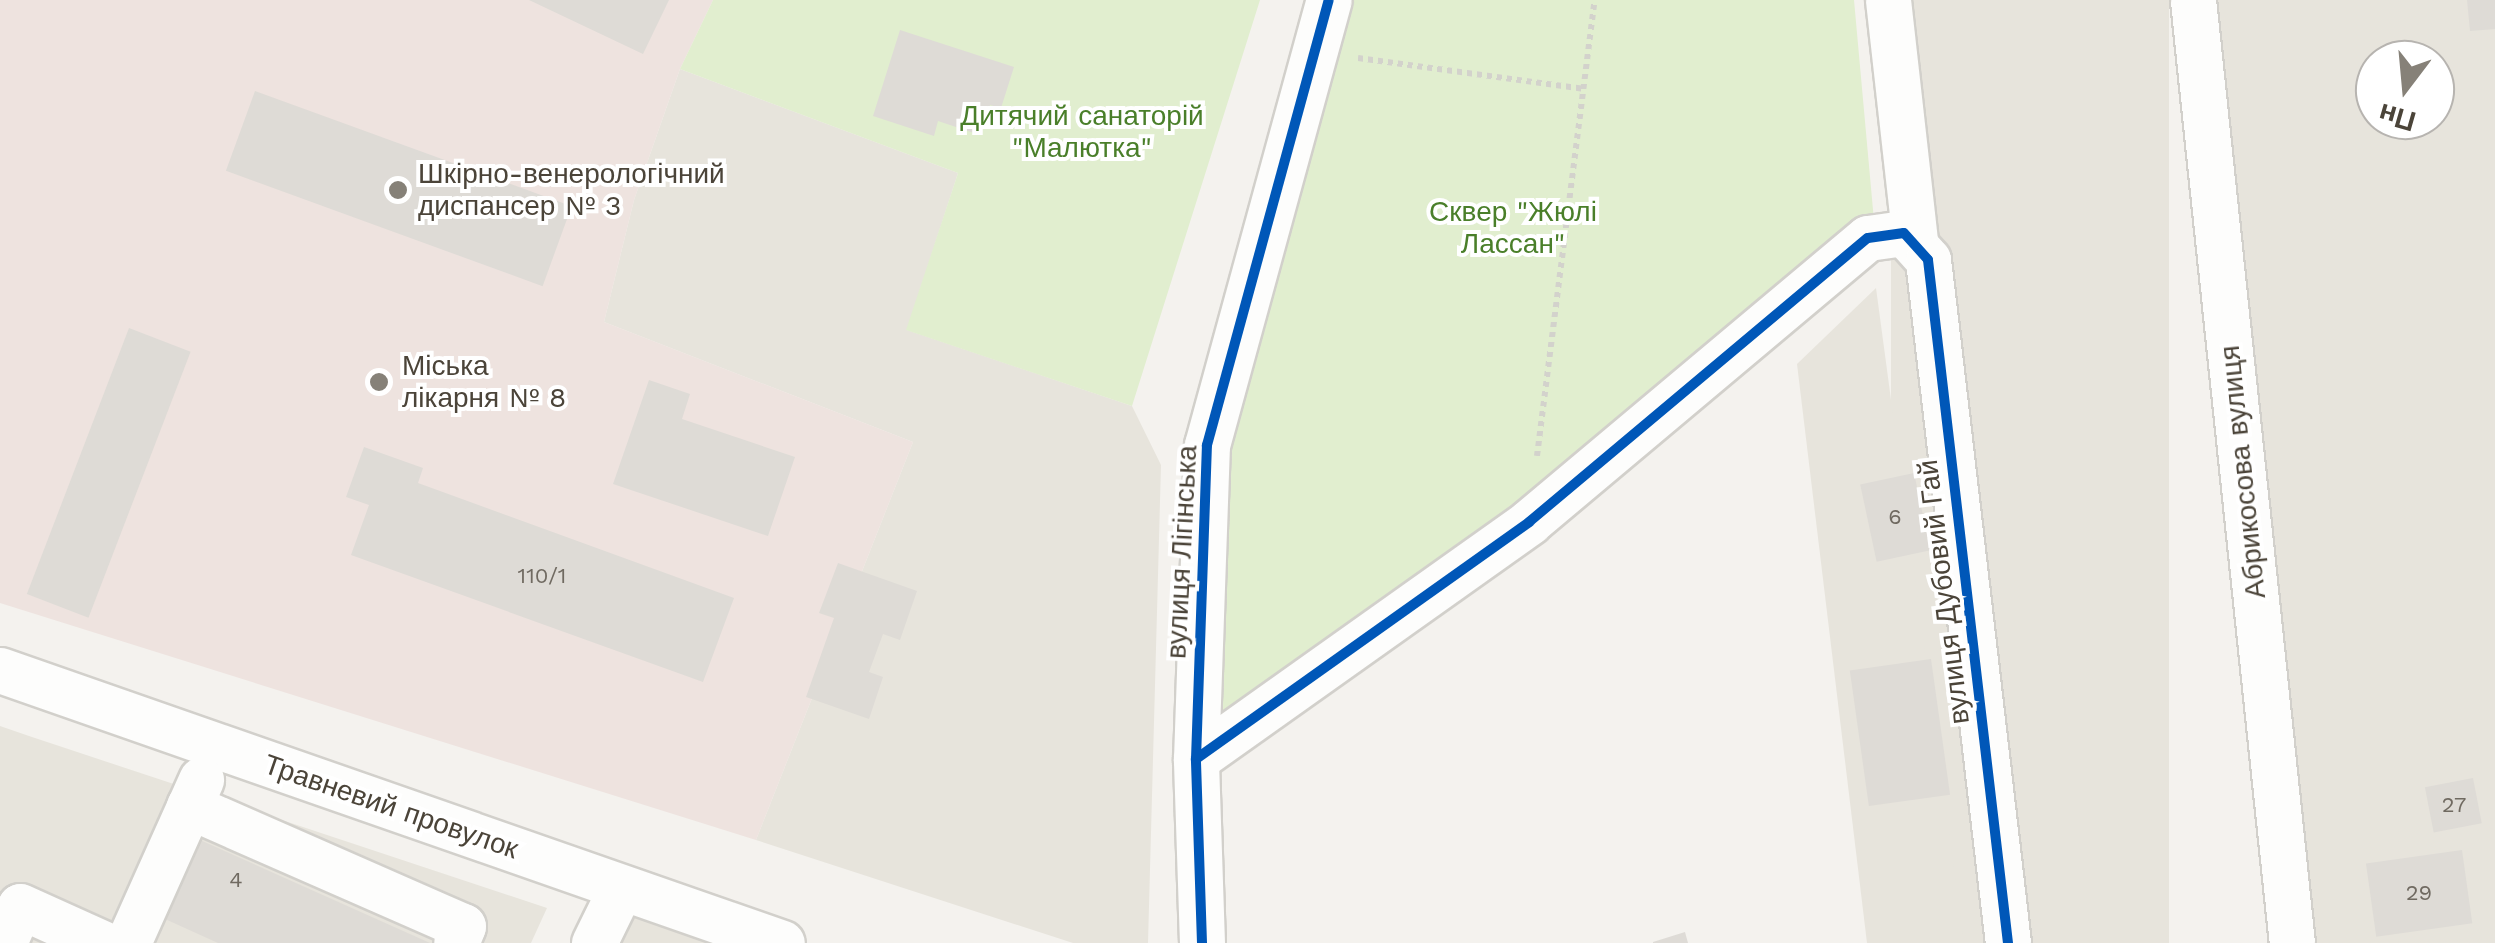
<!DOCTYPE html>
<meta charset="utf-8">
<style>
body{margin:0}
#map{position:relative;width:2495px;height:943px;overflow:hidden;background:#f4f2ee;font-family:"Work Sans",sans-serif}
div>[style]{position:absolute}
.residential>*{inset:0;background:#e7e4dc;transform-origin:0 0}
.medical>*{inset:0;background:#eee3df}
.green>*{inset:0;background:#e1eecf}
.building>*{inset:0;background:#dedbd6;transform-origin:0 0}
.path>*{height:6px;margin-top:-3px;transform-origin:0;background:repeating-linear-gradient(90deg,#d3d2cc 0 5px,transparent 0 10px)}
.roads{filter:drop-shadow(2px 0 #d2d0cb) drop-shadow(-2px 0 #d2d0cb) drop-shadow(0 2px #d2d0cb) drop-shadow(0 -2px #d2d0cb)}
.minor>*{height:45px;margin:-22.5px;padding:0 22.5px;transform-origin:22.5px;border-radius:22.5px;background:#fdfdfc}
.cycleway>*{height:10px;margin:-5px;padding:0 5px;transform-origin:5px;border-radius:5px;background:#0057b8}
.dots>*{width:28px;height:28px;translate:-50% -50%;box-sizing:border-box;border:5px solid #fff;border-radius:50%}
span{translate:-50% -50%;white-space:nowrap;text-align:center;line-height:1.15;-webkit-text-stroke:8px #fff;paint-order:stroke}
.number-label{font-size:22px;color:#706a61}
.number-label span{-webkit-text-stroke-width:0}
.park-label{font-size:28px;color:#4a7f2a}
.poi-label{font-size:28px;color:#4b4439}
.left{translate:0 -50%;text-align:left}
.street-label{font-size:28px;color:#4b4439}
.north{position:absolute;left:2355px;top:40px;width:100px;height:100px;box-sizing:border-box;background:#fff;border:2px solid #b7b4b0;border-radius:50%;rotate:196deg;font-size:28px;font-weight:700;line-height:40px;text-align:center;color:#4b4439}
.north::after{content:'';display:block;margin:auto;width:35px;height:45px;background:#868178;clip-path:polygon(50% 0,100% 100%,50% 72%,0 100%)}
</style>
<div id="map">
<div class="residential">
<div style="left:1891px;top:0;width:278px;height:950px"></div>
<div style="clip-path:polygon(evenodd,2210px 0,2495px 0,2495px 943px,2310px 943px,2210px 0,2375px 60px,2435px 60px,2435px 120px,2375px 120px,2375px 60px)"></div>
<div style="clip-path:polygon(680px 69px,958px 173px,907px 330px,1132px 406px,1161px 465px,1148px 943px,1073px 943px,756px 840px,913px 442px,604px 322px,634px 200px)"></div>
<div style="clip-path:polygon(1876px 288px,1964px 943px,1867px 943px,1797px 364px)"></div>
<div style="clip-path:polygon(0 726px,29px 736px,547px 908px,531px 943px,0 943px)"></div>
<div style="clip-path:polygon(635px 899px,758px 943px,614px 943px)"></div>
</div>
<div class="medical">
<div style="clip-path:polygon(0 0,713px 0,680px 69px,634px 200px,604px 322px,913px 442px,756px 840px,0 603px)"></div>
</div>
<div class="green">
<div style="clip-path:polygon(713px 0,1260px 0,1132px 406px,906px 330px,958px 173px,680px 69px)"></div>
<div style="clip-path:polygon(1341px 0,1854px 0,1875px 232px,1205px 758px,1216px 446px)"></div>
</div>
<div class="building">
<div style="clip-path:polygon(529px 0,669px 0,643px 54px)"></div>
<div style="clip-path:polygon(2467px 0,2495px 0,2495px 29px,2470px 31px)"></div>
<div style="clip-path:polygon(900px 30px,1014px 67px,1001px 108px,990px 105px,980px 135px,938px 121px,934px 136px,873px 116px)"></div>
<div style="left:255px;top:91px;width:337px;height:85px;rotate:20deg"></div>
<div style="left:129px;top:328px;width:66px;height:285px;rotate:21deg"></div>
<div style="clip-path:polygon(649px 380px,690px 394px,682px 419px,795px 457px,768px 536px,613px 484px)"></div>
<div style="clip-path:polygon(364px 447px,423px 468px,418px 483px,734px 598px,703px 682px,351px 555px,369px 505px,346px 497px)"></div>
<div style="left:1914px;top:473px;width:79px;height:55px;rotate:78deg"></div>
<div style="clip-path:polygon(838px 563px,917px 591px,900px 640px,883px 634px,869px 672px,883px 677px,869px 719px,806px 697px,834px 618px,819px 613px)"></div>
<div style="left:1931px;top:659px;width:137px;height:82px;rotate:82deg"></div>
<div style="left:2473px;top:778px;width:46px;height:49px;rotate:79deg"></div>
<div style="clip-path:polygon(200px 840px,430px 943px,218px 943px,165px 919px)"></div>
<div style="left:2462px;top:850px;width:74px;height:97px;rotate:82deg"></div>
<div style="clip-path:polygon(1685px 932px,1688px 943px,1653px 943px,1653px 942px)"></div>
</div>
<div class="path">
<div style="left:1358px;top:58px;width:229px;rotate:7.8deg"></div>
<div style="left:1537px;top:456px;width:460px;rotate:-82.8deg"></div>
</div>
<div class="roads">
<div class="minor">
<div style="left:1888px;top:0;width:241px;rotate:83.6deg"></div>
<div style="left:2193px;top:0;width:948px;rotate:84.01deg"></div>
<div style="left:0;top:670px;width:828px;rotate:19.24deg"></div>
<div style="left:1196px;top:759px;width:409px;rotate:-35.4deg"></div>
<div style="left:1529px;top:522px;width:442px;rotate:-40deg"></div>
<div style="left:1868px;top:238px;width:36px;rotate:-8deg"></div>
<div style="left:1904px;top:233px;width:36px;rotate:48deg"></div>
<div style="left:1928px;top:260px;width:688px;rotate:83.32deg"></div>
<div style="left:189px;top:806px;width:299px;rotate:23.7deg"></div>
<div style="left:463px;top:926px;width:18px;rotate:112deg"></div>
<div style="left:4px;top:943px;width:40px;rotate:-66.6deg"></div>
<div style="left:20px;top:906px;width:90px;rotate:24.3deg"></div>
<div style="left:128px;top:943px;width:179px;rotate:-65.9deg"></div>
<div style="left:594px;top:943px;width:61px;rotate:-63.9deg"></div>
<div style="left:1202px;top:943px;width:184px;rotate:-91.9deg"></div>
<div style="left:1196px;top:759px;width:314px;rotate:-88deg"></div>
<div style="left:1207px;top:445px;width:461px;rotate:-74.7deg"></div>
</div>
</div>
<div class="cycleway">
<div style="left:1196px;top:759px;width:409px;rotate:-35.4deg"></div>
<div style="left:1529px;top:522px;width:442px;rotate:-40deg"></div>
<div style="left:1868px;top:238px;width:36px;rotate:-8deg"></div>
<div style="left:1904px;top:233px;width:36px;rotate:48deg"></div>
<div style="left:1928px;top:260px;width:688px;rotate:83.32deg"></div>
<div style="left:1202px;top:943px;width:184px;rotate:-91.9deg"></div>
<div style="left:1196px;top:759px;width:314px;rotate:-88deg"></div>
<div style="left:1207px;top:445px;width:461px;rotate:-74.7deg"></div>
</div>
<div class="dots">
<div style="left:398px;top:190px;background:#868178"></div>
<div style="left:379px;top:382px;background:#868178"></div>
</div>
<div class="number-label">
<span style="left:1895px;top:517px">6</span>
<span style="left:542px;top:576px">110/1</span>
<span style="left:2454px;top:805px">27</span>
<span style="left:236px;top:880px">4</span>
<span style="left:2419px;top:893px">29</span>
</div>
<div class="park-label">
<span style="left:1082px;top:132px">Дитячий санаторій<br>"Малютка"</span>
<span style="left:1513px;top:228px">Сквер "Жюлі<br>Лассан"</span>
</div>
<div class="poi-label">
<span class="left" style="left:418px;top:190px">Шкірно-венерологічний<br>диспансер № 3</span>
<span class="left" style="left:402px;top:382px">Міська<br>лікарня № 8</span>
</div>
<div class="street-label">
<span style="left:2243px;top:472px;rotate:-96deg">Абрикосова вулиця</span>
<span style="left:1182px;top:552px;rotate:-87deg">вулиця Лігінська</span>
<span style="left:1944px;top:592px;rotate:-97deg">вулиця Дубовий Гай</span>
<span style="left:391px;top:807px;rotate:19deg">Травневий провулок</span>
</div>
<div class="north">Пн</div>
</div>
